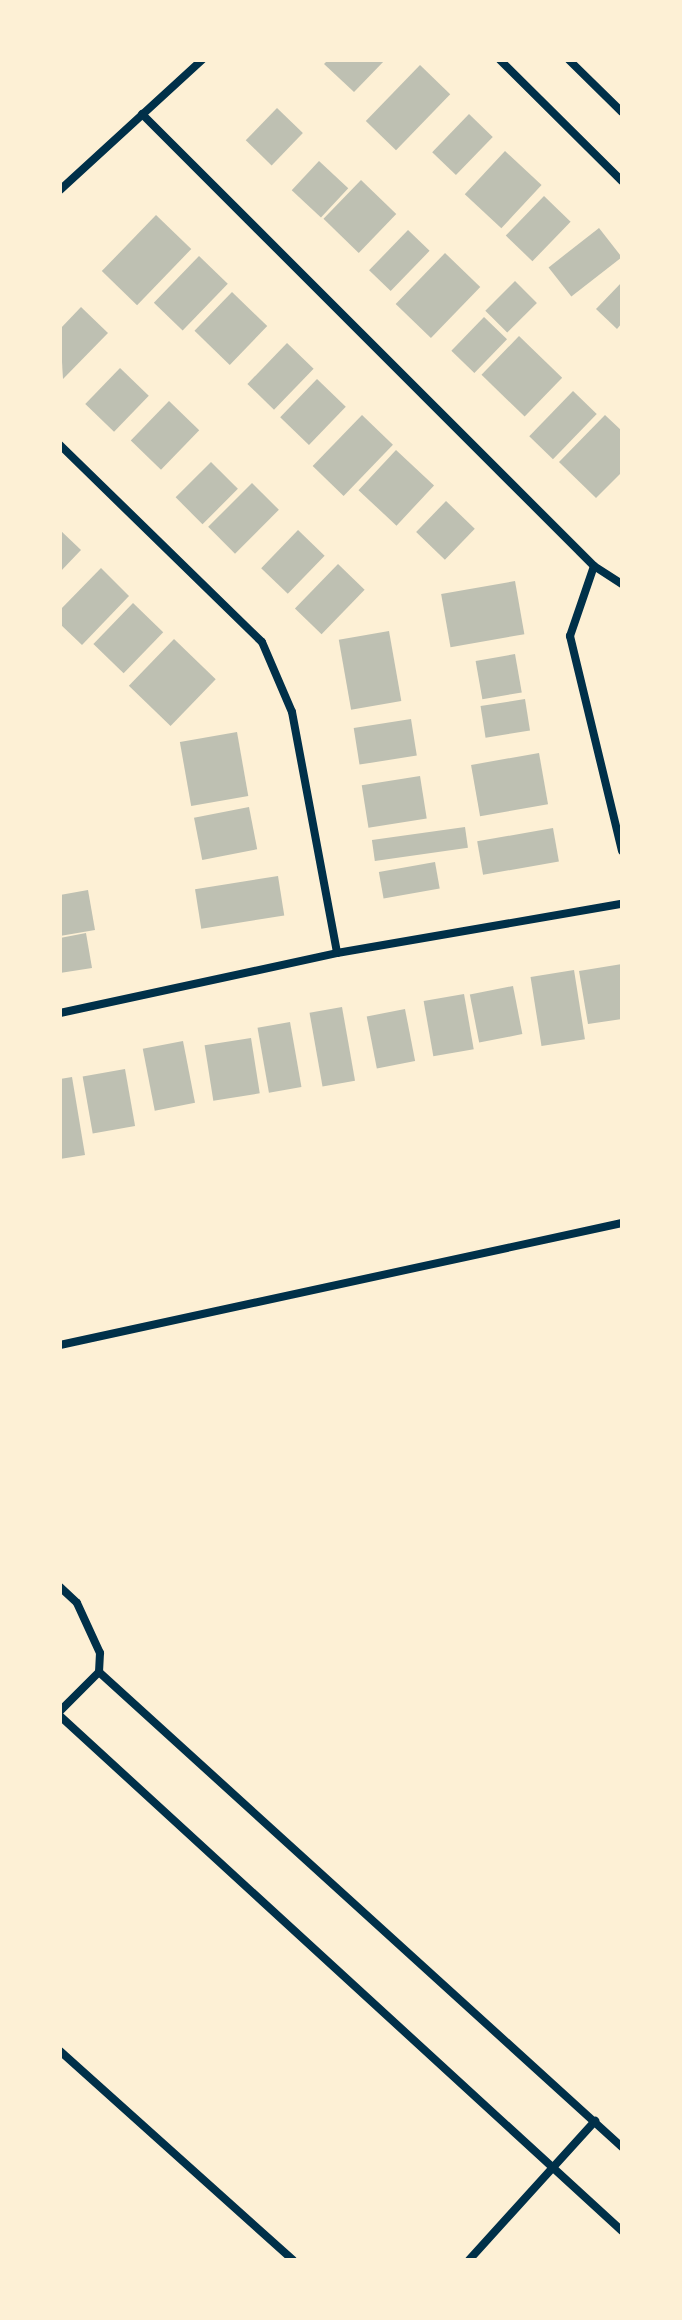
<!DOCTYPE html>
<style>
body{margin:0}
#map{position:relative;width:682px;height:2320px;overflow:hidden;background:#fdf0d5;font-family:"Asap Condensed",sans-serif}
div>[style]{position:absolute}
.building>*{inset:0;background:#bec0b2;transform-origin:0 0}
.minor>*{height:8px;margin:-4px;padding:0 4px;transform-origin:4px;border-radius:4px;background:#003049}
span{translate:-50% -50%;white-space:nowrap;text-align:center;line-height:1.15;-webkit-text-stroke:7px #fdf0d5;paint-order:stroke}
.frame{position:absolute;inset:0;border:62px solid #fdf0d5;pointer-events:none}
</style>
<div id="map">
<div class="building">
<div style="clip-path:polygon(328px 60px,385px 60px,354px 92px,324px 64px)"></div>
<div style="left:420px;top:65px;width:42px;height:78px;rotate:44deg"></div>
<div style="left:277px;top:108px;width:36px;height:45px;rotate:44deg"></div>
<div style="left:469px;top:114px;width:33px;height:53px;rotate:44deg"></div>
<div style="left:505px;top:151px;width:50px;height:59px;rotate:43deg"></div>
<div style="left:319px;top:161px;width:40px;height:40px;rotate:43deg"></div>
<div style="left:361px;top:180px;width:49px;height:54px;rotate:44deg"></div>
<div style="left:544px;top:196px;width:37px;height:55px;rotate:44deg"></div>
<div style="left:156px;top:215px;width:49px;height:78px;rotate:44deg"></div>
<div style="left:599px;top:228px;width:37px;height:64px;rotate:52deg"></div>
<div style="left:408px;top:230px;width:30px;height:56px;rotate:44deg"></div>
<div style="left:445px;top:253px;width:49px;height:71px;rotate:44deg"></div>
<div style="left:199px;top:256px;width:40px;height:65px;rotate:44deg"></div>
<div style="left:515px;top:281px;width:31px;height:42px;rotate:45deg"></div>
<div style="clip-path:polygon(622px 282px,622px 323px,617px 329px,596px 309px)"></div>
<div style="left:232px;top:292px;width:49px;height:54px;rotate:44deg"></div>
<div style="clip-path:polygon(81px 307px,108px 333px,63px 379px,60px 329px)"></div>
<div style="left:484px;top:317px;width:32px;height:47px;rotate:44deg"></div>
<div style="left:519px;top:336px;width:60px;height:54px;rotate:44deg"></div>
<div style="left:287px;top:343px;width:37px;height:57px;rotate:44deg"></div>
<div style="left:120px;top:368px;width:40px;height:50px;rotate:44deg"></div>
<div style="left:317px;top:379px;width:40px;height:53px;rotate:44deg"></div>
<div style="left:573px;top:391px;width:33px;height:63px;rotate:44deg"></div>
<div style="left:169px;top:401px;width:42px;height:55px;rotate:44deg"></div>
<div style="left:362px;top:415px;width:43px;height:71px;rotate:44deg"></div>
<div style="clip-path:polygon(605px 415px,622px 431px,622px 472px,596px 498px,559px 462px)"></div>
<div style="left:396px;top:450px;width:52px;height:55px;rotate:43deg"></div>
<div style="left:211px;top:462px;width:38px;height:50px;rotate:45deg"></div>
<div style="left:252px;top:483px;width:38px;height:62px;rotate:45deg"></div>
<div style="left:446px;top:501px;width:40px;height:43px;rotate:44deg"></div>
<div style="clip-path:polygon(60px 530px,81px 550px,60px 572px)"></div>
<div style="left:298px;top:530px;width:37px;height:53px;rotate:44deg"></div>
<div style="left:338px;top:564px;width:37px;height:62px;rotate:44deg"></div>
<div style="clip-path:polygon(101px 568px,129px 596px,82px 645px,60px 624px,60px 610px)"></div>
<div style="left:515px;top:581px;width:54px;height:75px;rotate:80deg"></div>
<div style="left:133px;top:603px;width:42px;height:57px;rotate:44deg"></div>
<div style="left:389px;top:631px;width:71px;height:51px;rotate:80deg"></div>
<div style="left:174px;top:639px;width:58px;height:65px;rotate:44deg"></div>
<div style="left:515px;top:654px;width:39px;height:40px;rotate:80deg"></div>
<div style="left:525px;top:699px;width:32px;height:45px;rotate:81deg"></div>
<div style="left:411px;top:719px;width:37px;height:58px;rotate:81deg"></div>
<div style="left:237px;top:732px;width:65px;height:58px;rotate:80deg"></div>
<div style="left:539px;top:753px;width:52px;height:69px;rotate:80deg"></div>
<div style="left:420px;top:776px;width:43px;height:59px;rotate:81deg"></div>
<div style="left:249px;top:807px;width:43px;height:56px;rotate:79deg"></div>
<div style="left:465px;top:827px;width:21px;height:94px;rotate:82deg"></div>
<div style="left:553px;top:828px;width:34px;height:77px;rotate:80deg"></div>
<div style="left:435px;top:862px;width:27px;height:57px;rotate:80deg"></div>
<div style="left:278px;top:876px;width:40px;height:84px;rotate:81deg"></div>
<div style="clip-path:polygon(88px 890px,95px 930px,60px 936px,60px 895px)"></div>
<div style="clip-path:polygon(86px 933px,92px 968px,60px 973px,60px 938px)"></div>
<div style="clip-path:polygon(622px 964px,622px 1019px,588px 1024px,579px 971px)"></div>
<div style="left:574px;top:970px;width:70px;height:44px;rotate:81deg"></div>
<div style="left:513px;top:986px;width:49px;height:44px;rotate:79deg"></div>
<div style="left:464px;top:994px;width:56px;height:41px;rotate:80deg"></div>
<div style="left:342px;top:1007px;width:75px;height:33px;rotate:80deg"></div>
<div style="left:405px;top:1009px;width:53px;height:39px;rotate:79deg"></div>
<div style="left:290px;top:1022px;width:66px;height:33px;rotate:80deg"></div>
<div style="left:251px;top:1038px;width:56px;height:47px;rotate:81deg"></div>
<div style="left:183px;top:1041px;width:63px;height:41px;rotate:79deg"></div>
<div style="left:125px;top:1069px;width:58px;height:43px;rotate:80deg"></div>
<div style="clip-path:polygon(72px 1077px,85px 1155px,60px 1159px,60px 1079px)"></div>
</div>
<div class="minor">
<div style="left:500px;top:60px;width:172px;rotate:44.8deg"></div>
<div style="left:569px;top:60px;width:74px;rotate:44.5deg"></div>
<div style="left:142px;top:114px;width:639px;rotate:45deg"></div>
<div style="left:594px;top:566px;width:33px;rotate:33deg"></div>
<div style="left:60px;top:190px;width:193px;rotate:-42.5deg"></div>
<div style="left:60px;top:445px;width:282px;rotate:44.3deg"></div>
<div style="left:262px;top:642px;width:76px;rotate:66.8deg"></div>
<div style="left:292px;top:712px;width:245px;rotate:79.4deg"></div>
<div style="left:594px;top:566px;width:74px;rotate:108.9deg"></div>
<div style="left:570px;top:636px;width:221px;rotate:76.4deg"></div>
<div style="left:60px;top:1013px;width:283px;rotate:-12.2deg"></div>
<div style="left:337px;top:953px;width:289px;rotate:-9.8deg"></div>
<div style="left:60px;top:1345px;width:575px;rotate:-12.25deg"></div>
<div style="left:60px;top:1587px;width:23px;rotate:43deg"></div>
<div style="left:77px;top:1603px;width:55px;rotate:65.3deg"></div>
<div style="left:100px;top:1653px;width:19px;rotate:93deg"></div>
<div style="left:99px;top:1672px;width:55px;rotate:135deg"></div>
<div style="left:99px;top:1672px;width:707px;rotate:42.25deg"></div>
<div style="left:60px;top:1716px;width:762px;rotate:42.5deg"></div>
<div style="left:60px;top:2051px;width:313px;rotate:41.9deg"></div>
<div style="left:469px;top:2260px;width:188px;rotate:-47.8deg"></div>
</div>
<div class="frame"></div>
</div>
